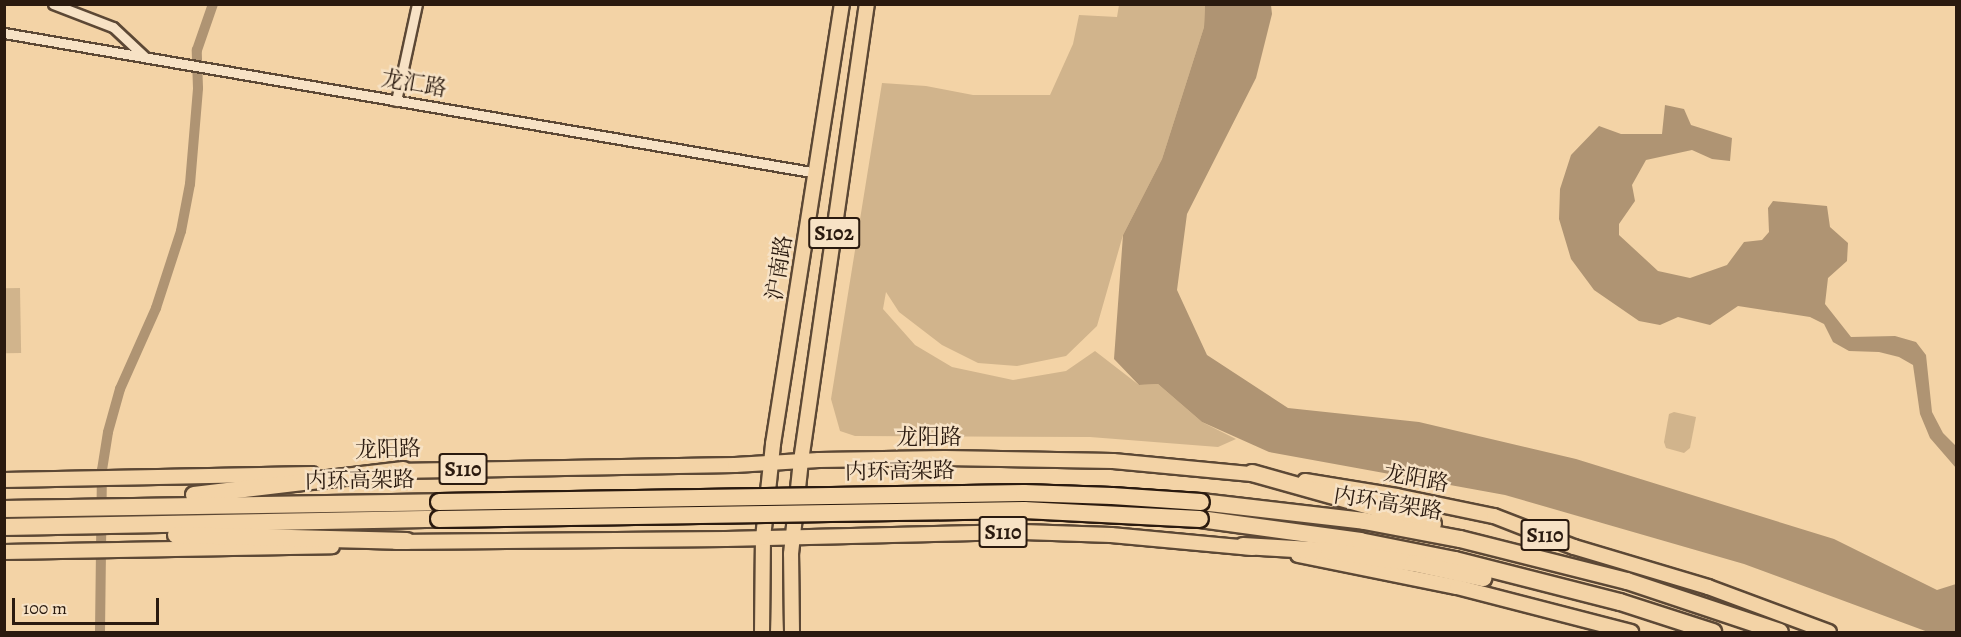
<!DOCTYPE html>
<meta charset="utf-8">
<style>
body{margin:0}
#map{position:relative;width:1961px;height:637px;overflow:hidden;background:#f3d3a6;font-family:Alegreya,"Noto Serif SC",serif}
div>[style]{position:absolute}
.green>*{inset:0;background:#d1b48c;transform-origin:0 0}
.water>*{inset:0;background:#af9473}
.canal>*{height:10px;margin:-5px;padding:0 5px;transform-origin:5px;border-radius:5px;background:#af9473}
.roads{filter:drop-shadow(2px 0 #5c4835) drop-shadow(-2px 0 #5c4835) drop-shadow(0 2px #5c4835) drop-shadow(0 -2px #5c4835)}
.street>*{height:9px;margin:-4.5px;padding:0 4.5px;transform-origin:4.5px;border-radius:4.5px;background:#f7e2c5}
.primary>*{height:14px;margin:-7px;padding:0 7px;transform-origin:7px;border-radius:7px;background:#f3d3a6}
.highway>*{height:16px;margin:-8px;padding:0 8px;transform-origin:8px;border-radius:8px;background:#f3d3a6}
.bridges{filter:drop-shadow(2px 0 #2a1a0f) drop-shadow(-2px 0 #2a1a0f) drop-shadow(0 2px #2a1a0f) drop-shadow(0 -2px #2a1a0f)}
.highway-bridge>*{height:16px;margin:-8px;padding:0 8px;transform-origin:8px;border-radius:8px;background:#f3d3a6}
span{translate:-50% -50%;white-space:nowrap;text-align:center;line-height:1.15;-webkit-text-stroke:5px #f7e2c5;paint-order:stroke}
.shield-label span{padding:2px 4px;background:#f7e2c5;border:2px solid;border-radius:4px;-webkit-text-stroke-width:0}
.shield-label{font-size:21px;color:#2a1a0f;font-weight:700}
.street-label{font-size:22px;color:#2a1a0f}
.frame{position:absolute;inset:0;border:6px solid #2a1a0f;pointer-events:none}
.scale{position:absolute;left:12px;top:598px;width:147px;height:27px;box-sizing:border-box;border:3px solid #2a1a0f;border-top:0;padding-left:8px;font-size:18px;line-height:21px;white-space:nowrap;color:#2a1a0f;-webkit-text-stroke:4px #f7e2c5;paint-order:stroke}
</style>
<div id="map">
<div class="green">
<div style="clip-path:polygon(1119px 5px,1205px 5px,1204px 27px,1162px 159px,1123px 235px,1097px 326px,1066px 356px,1017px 366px,978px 363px,942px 345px,899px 312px,886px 292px,883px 309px,915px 345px,952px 367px,1013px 380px,1066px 371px,1095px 351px,1139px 385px,1158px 384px,1202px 422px,1236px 439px,1218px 447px,1090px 437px,855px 436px,840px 431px,831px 399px,882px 83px,926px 86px,973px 95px,1050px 95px,1073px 44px,1079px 15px,1117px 17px)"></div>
<div style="left:20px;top:288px;width:65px;height:15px;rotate:89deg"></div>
<div style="clip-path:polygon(1674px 412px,1696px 417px,1690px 448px,1684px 453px,1666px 448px,1664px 442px,1669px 414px)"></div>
</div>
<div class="water">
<div style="clip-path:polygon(1205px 5px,1271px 5px,1272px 14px,1256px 78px,1187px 214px,1177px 290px,1207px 355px,1288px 408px,1419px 422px,1576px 459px,1834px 539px,1937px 590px,1956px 584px,1956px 632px,1928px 632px,1744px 564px,1505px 495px,1269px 452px,1202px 422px,1158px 384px,1139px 385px,1114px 359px,1123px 235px,1162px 159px,1204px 27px)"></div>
<div style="clip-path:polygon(1665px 105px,1684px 109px,1691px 125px,1732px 138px,1730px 161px,1712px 159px,1692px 150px,1646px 160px,1632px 185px,1635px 201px,1619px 224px,1619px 235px,1658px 271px,1690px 278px,1727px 265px,1744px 242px,1762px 240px,1769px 232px,1768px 208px,1773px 201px,1827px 206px,1830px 227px,1848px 243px,1847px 261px,1828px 278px,1825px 304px,1851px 337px,1895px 336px,1916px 342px,1926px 355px,1932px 412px,1943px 433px,1956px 446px,1956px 468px,1930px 438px,1920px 414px,1913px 365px,1899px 357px,1879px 352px,1849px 351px,1833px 342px,1824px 324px,1810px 317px,1738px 306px,1710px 325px,1678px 317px,1660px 325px,1639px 321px,1594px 290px,1571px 259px,1559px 219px,1560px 189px,1571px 155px,1599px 126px,1621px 134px,1662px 134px)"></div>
</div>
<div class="canal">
<div style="left:100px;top:632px;width:162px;rotate:-89.3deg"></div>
<div style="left:102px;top:470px;width:38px;rotate:-81deg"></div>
<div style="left:108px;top:432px;width:45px;rotate:-74.4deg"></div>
<div style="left:120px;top:389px;width:89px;rotate:-66deg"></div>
<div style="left:156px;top:308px;width:81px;rotate:-72deg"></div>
<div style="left:181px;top:231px;width:48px;rotate:-79.2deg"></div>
<div style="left:190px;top:184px;width:96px;rotate:-85.2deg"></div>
<div style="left:198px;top:88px;width:38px;rotate:-92deg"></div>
<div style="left:197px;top:50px;width:49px;rotate:-70.8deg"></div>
</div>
<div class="roads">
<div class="street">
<div style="left:53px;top:4px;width:64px;rotate:21deg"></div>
<div style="left:113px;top:27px;width:44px;rotate:43.2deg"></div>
<div style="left:4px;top:33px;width:825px;rotate:9.77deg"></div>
<div style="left:396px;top:101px;width:99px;rotate:-77.8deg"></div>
</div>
<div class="primary">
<div style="left:395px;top:471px;width:340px;rotate:-1deg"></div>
<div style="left:735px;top:465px;width:84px;rotate:-3.4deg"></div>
<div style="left:819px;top:460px;width:126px;rotate:-0.9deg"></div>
<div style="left:945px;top:458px;width:168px;rotate:1deg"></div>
<div style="left:1113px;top:461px;width:150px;rotate:5.4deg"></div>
<div style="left:4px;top:480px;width:308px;rotate:-1.1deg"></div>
<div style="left:1305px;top:481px;width:93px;rotate:9.3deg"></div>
<div style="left:1397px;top:496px;width:99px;rotate:11.7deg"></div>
<div style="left:1494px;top:516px;width:86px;rotate:21.2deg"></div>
<div style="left:1574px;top:547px;width:140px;rotate:16.6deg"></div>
<div style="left:1708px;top:587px;width:129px;rotate:20.4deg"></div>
<div style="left:396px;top:542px;width:330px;rotate:-0.5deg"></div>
<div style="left:726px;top:539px;width:297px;rotate:-1.4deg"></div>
<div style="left:1023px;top:532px;width:88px;rotate:2deg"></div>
<div style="left:1111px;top:535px;width:142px;rotate:5.3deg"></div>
<div style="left:4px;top:552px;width:328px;rotate:-1deg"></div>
<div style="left:1298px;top:555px;width:162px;rotate:11.4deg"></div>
<div style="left:1457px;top:587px;width:180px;rotate:14.5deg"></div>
<div style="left:762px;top:632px;width:94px;rotate:-89.4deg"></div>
<div style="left:763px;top:538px;width:95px;rotate:-83.9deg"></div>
<div style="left:773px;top:444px;width:445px;rotate:-81.1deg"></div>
<div style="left:792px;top:632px;width:78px;rotate:-90.7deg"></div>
<div style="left:791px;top:554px;width:94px;rotate:-83.9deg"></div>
<div style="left:801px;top:461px;width:462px;rotate:-81.8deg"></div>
</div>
<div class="highway">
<div style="left:1252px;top:473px;width:188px;rotate:15.7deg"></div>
<div style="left:194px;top:495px;width:211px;rotate:-6.8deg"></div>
<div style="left:1201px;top:502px;width:164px;rotate:6.6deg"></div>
<div style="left:1364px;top:521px;width:98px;rotate:10.6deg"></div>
<div style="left:1460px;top:539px;width:172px;rotate:14.1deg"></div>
<div style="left:1627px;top:581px;width:161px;rotate:18.4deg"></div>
<div style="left:4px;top:509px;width:435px;rotate:-0.9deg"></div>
<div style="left:1200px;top:519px;width:162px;rotate:7.8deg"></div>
<div style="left:1360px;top:541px;width:97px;rotate:11.3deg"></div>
<div style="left:1455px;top:560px;width:170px;rotate:14.3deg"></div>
<div style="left:1620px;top:602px;width:98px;rotate:17.9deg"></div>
<div style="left:4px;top:527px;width:435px;rotate:-1.1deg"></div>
<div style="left:176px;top:535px;width:231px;rotate:1.5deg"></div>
<div style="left:1243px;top:546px;width:86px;rotate:3.3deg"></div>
<div style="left:1329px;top:551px;width:85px;rotate:8.1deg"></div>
<div style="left:1413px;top:563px;width:72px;rotate:12.1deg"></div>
</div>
</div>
<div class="bridges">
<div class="highway-bridge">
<div style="left:439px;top:502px;width:585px;rotate:-0.88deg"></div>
<div style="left:1024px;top:493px;width:88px;rotate:2deg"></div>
<div style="left:1112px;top:496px;width:89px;rotate:3.9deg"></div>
<div style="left:439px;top:519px;width:585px;rotate:-0.88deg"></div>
<div style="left:1024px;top:510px;width:176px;rotate:2.9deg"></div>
</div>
</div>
<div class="shield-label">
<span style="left:834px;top:233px">S102</span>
<span style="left:463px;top:469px">S110</span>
<span style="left:1003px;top:532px">S110</span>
<span style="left:1545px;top:535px">S110</span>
</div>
<div class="street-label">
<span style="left:414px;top:84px;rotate:10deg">龙汇路</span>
<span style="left:780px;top:268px;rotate:-81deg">沪南路</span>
<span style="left:929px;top:438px">龙阳路</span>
<span style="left:388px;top:450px;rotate:-2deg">龙阳路</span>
<span style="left:900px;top:472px;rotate:-1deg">内环高架路</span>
<span style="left:1416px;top:479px;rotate:10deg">龙阳路</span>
<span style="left:360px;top:481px;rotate:-1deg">内环高架路</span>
<span style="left:1388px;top:504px;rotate:9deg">内环高架路</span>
</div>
<div class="frame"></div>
<div class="scale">100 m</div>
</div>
